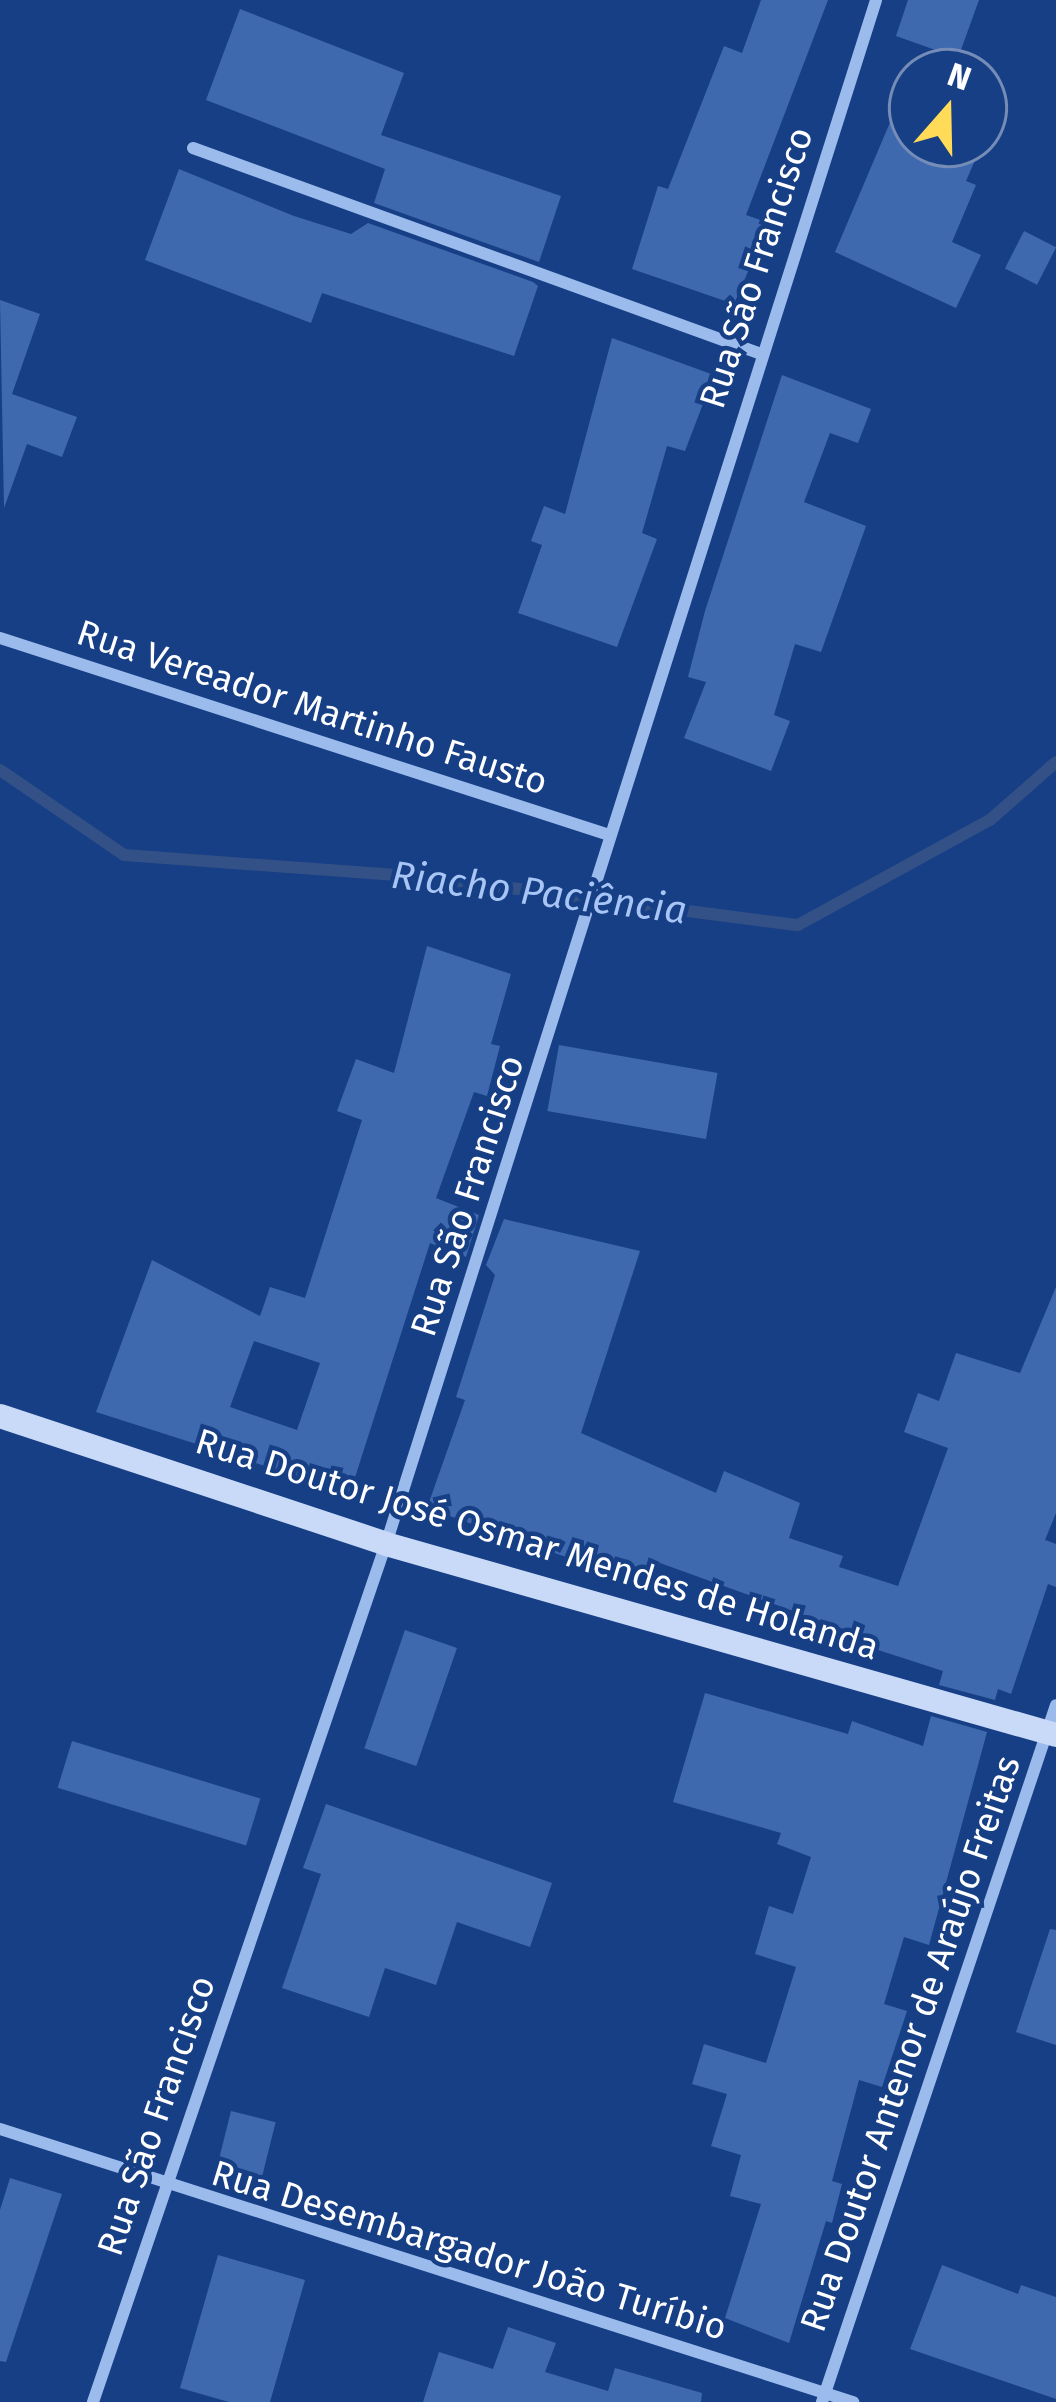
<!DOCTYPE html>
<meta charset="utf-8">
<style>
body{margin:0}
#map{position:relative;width:1056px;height:2402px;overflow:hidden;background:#173f85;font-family:"Fira Sans",sans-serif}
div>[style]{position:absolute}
.stream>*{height:12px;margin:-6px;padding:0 6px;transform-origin:6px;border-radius:6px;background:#335186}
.building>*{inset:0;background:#3f69af;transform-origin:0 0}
.street>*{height:12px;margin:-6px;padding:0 6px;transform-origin:6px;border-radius:6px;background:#9cbbed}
.secondary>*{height:24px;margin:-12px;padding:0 12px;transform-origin:12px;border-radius:12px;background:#c9daf9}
span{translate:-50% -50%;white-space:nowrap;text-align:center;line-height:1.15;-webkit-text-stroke:9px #173f85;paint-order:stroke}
.street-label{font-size:36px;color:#fff}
.water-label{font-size:39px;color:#a7c5f5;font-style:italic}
.north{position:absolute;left:888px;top:48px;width:120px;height:120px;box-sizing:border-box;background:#173f85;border:3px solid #748cb6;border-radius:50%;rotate:20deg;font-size:33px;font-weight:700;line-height:48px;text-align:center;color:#fff}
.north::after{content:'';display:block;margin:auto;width:42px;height:54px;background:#ffdb58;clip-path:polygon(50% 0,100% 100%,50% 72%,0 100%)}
</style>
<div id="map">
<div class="stream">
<div style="left:0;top:770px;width:150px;rotate:34.4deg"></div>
<div style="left:124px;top:855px;width:311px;rotate:4.2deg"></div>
<div style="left:434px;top:878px;width:367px;rotate:7.4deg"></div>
<div style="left:798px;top:925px;width:219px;rotate:-28.7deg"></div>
<div style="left:990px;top:820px;width:88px;rotate:-41.3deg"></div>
</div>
<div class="building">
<div style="clip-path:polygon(761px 0,828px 0,746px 215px,769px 223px,734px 304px,632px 269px,658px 186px,668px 189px,724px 46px,742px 53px)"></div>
<div style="clip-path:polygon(908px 0,979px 0,958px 58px,896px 36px)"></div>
<div style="clip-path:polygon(240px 9px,404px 73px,381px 135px,561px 196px,539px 262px,374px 203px,385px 169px,206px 100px)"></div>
<div style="clip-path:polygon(911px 73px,912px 144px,982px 144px,966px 181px,976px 185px,952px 242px,981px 255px,956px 308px,835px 252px)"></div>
<div style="clip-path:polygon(179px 169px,294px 216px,351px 234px,368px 223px,533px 282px,538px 286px,514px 356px,322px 293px,311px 323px,145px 260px)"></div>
<div style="left:1024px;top:231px;width:36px;height:42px;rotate:27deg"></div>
<div style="clip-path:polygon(0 300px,40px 314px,12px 394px,77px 417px,62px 457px,27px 444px,4px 508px)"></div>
<div style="clip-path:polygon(612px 338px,714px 375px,685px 451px,667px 446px,642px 533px,657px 539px,617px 647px,518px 613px,542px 545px,531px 541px,544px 506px,565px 514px)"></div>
<div style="clip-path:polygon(782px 375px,871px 409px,858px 443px,830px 433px,804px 502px,866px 526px,821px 652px,795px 644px,774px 715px,790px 721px,771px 771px,684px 738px,706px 682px,688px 677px,705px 611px)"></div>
<div style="clip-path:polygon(evenodd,427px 946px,511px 974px,491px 1044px,500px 1046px,487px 1096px,474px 1092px,436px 1198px,479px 1215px,466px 1257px,430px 1243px,350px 1493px,96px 1412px,152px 1260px,260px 1316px,270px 1287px,305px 1298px,362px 1120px,337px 1111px,356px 1059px,394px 1073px,427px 946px,254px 1341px,320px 1363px,297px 1430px,230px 1407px,254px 1341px)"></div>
<div style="left:559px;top:1045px;width:161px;height:67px;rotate:10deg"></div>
<div style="clip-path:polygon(504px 1219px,640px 1251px,581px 1433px,716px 1493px,724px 1471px,800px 1503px,789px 1538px,843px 1556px,839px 1567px,898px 1586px,948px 1448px,904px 1432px,918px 1393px,939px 1401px,956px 1353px,1020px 1373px,1056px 1287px,1056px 1513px,1045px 1540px,1056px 1544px,1056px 1587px,1048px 1584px,1011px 1694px,998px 1689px,995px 1700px,939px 1685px,943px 1671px,872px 1648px,874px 1640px,660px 1563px,656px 1574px,603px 1555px,600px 1569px,427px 1508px,465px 1400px,456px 1397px,495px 1275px,486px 1265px)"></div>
<div style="left:405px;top:1630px;width:55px;height:125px;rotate:19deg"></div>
<div style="clip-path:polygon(705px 1693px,848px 1734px,852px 1721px,923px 1746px,931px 1716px,987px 1732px,929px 1945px,904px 1937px,884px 2004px,907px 2011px,882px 2087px,859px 2080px,832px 2181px,842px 2184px,832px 2223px,826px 2221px,789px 2343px,725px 2318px,761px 2204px,730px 2196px,741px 2155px,711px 2146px,727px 2094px,692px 2084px,704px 2044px,766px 2063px,796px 1967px,755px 1954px,769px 1906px,793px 1914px,811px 1857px,777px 1844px,781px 1833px,673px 1802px)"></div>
<div style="left:72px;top:1741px;width:197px;height:49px;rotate:17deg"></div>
<div style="clip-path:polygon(326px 1804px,552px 1883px,530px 1947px,457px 1922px,436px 1985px,385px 1968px,369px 2017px,282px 1988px,321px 1874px,303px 1868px)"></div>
<div style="clip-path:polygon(1050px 1929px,1056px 1930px,1056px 2045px,1016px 2032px)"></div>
<div style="left:231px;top:2111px;width:46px;height:59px;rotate:14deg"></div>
<div style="clip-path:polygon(10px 2178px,62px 2194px,6px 2362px,0 2361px,0 2210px)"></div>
<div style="clip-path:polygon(218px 2255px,305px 2280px,270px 2402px,229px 2402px,180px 2388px)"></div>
<div style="clip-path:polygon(942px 2265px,1018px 2294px,1021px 2285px,1056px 2297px,1056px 2399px,910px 2349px)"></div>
<div style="clip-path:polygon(508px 2327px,556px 2343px,545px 2372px,608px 2391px,615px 2368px,702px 2393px,701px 2402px,423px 2402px,439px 2352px,493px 2369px)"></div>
</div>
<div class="street">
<div style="left:193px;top:148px;width:604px;rotate:19.93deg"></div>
<div style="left:0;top:638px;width:637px;rotate:17.92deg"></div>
<div style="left:0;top:2129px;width:896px;rotate:17.75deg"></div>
<div style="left:93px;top:2402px;width:907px;rotate:-71.15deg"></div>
<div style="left:386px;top:1544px;width:1620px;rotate:-72.39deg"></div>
<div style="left:822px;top:2402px;width:735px;rotate:-71.44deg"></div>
</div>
<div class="secondary">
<div style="left:0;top:1416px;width:407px;rotate:18.3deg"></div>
<div style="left:386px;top:1544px;width:697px;rotate:15.91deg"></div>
</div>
<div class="street-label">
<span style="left:757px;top:268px;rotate:-72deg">Rua São Francisco</span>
<span style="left:312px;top:708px;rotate:18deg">Rua Vereador Martinho Fausto</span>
<span style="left:468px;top:1196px;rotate:-72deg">Rua São Francisco</span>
<span style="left:537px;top:1545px;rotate:17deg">Rua Doutor José Osmar Mendes de Holanda</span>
<span style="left:911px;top:2044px;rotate:-71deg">Rua Doutor Antenor de Araújo Freitas</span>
<span style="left:157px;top:2116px;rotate:-71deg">Rua São Francisco</span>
<span style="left:469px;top:2251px;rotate:17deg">Rua Desembargador João Turíbio</span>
</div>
<div class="water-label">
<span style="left:539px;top:893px;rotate:7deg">Riacho Paciência</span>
</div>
<div class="north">N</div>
</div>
